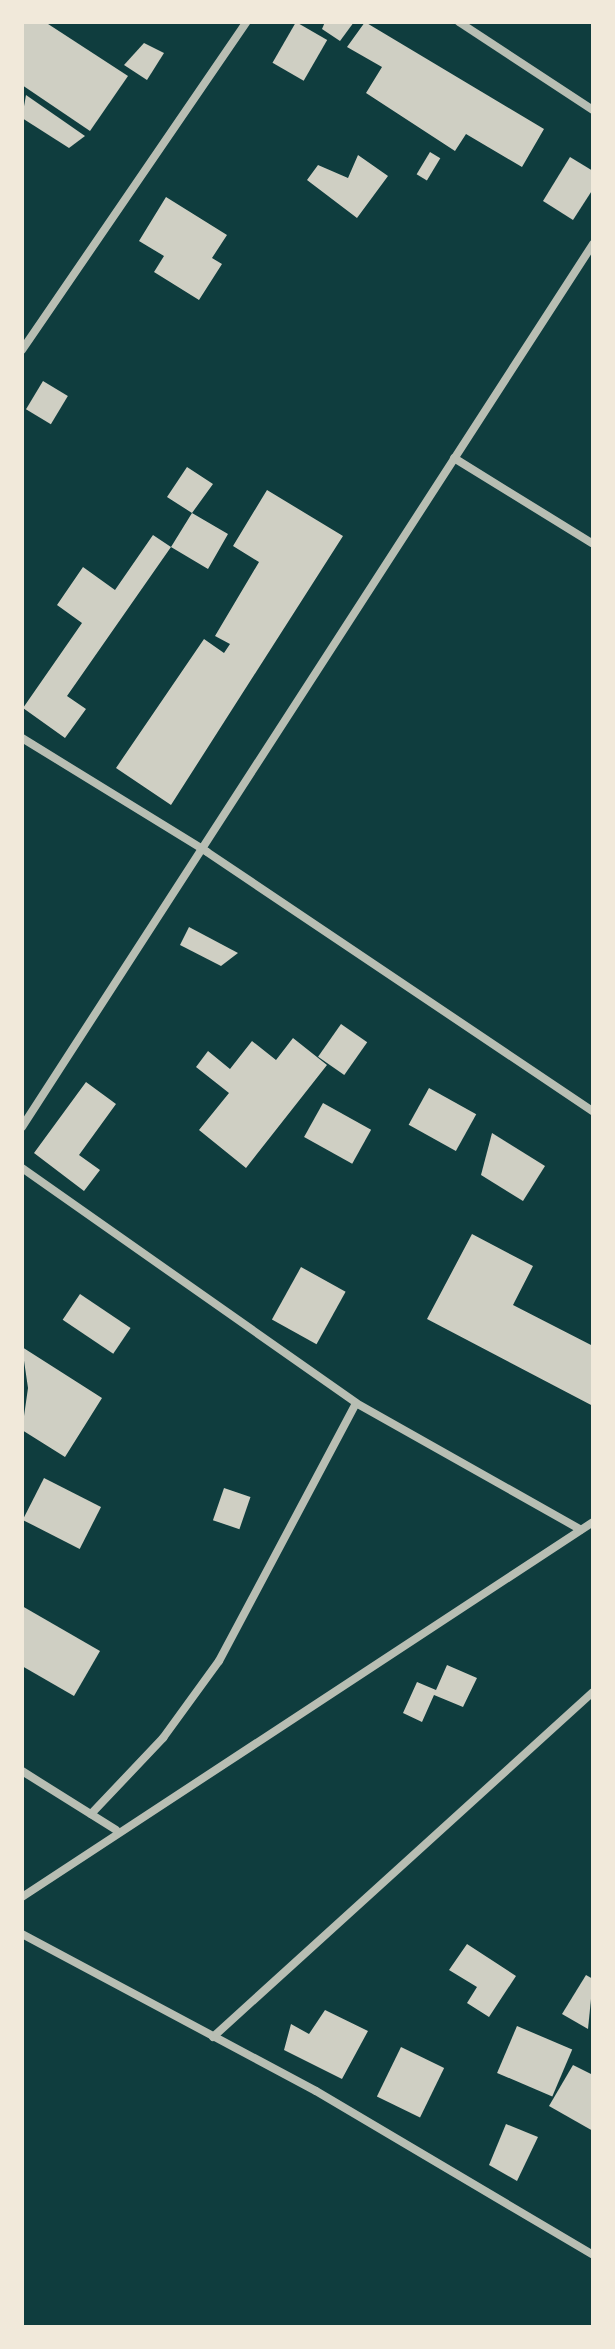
<!DOCTYPE html>
<style>
body{margin:0}
#map{position:relative;width:615px;height:2349px;overflow:hidden;background:#0f3d3e;font-family:"Source Sans 3",sans-serif}
div>[style]{position:absolute}
.building>*{inset:0;background:#cfcfc3;transform-origin:0 0}
.minor>*{height:8px;margin:-4px;padding:0 4px;transform-origin:4px;border-radius:4px;background:#b8beb3}
span{translate:-50% -50%;white-space:nowrap;text-align:center;line-height:1.15;-webkit-text-stroke:6px #f1e9da;paint-order:stroke}
.frame{position:absolute;inset:0;border:24px solid #f1e9da;pointer-events:none}
</style>
<div id="map">
<div class="building">
<div style="clip-path:polygon(24px 22px,45px 22px,128px 76px,90px 131px,22px 85px)"></div>
<div style="left:296px;top:22px;width:36px;height:47px;rotate:30deg"></div>
<div style="clip-path:polygon(325px 22px,354px 22px,340px 41px,322px 29px)"></div>
<div style="clip-path:polygon(365px 22px,544px 129px,522px 167px,466px 134px,455px 151px,366px 93px,382px 67px,347px 47px)"></div>
<div style="clip-path:polygon(144px 43px,164px 53px,147px 80px,124px 65px)"></div>
<div style="clip-path:polygon(26px 95px,85px 136px,69px 148px,22px 118px)"></div>
<div style="left:430px;top:152px;width:12px;height:26px;rotate:31deg"></div>
<div style="clip-path:polygon(358px 155px,388px 176px,357px 218px,307px 180px,318px 165px,348px 178px)"></div>
<div style="clip-path:polygon(570px 157px,593px 171px,593px 189px,573px 220px,543px 201px)"></div>
<div style="clip-path:polygon(166px 197px,227px 235px,212px 258px,222px 264px,199px 300px,154px 272px,164px 256px,139px 241px)"></div>
<div style="left:43px;top:381px;width:29px;height:33px;rotate:31deg"></div>
<div style="clip-path:polygon(187px 467px,213px 484px,192px 513px,228px 534px,208px 569px,171px 547px,67px 696px,86px 709px,65px 738px,23px 708px,82px 623px,57px 605px,83px 567px,115px 590px,153px 535px,171px 547px,192px 513px,167px 497px)"></div>
<div style="clip-path:polygon(267px 490px,343px 536px,171px 805px,116px 768px,204px 639px,224px 653px,230px 644px,215px 636px,259px 562px,233px 546px)"></div>
<div style="clip-path:polygon(189px 927px,238px 953px,221px 966px,180px 945px)"></div>
<div style="left:341px;top:1024px;width:32px;height:40px;rotate:35deg"></div>
<div style="clip-path:polygon(293px 1038px,327px 1065px,246px 1168px,199px 1130px,229px 1093px,196px 1067px,208px 1051px,230px 1069px,252px 1041px,276px 1060px)"></div>
<div style="clip-path:polygon(86px 1082px,116px 1104px,79px 1155px,100px 1170px,84px 1191px,34px 1153px)"></div>
<div style="left:429px;top:1088px;width:54px;height:42px;rotate:29deg"></div>
<div style="left:323px;top:1103px;width:55px;height:39px;rotate:29deg"></div>
<div style="clip-path:polygon(492px 1133px,545px 1166px,523px 1201px,481px 1175px)"></div>
<div style="clip-path:polygon(472px 1234px,533px 1266px,513px 1305px,593px 1346px,593px 1406px,427px 1319px)"></div>
<div style="left:301px;top:1267px;width:51px;height:60px;rotate:29deg"></div>
<div style="left:80px;top:1294px;width:61px;height:31px;rotate:34deg"></div>
<div style="clip-path:polygon(22px 1347px,102px 1398px,65px 1457px,22px 1430px,28px 1388px)"></div>
<div style="left:44px;top:1478px;width:64px;height:47px;rotate:27deg"></div>
<div style="left:224px;top:1488px;width:28px;height:34px;rotate:19deg"></div>
<div style="clip-path:polygon(22px 1606px,100px 1651px,74px 1696px,22px 1666px)"></div>
<div style="clip-path:polygon(447px 1665px,477px 1678px,463px 1707px,434px 1695px,422px 1722px,403px 1713px,417px 1682px,436px 1690px)"></div>
<div style="clip-path:polygon(467px 1944px,516px 1976px,489px 2017px,467px 2003px,477px 1987px,449px 1970px)"></div>
<div style="clip-path:polygon(586px 1975px,593px 1979px,588px 2029px,562px 2014px)"></div>
<div style="clip-path:polygon(325px 2010px,368px 2031px,342px 2079px,284px 2050px,291px 2024px,309px 2034px)"></div>
<div style="left:517px;top:2026px;width:60px;height:51px;rotate:23deg"></div>
<div style="left:401px;top:2047px;width:48px;height:55px;rotate:26deg"></div>
<div style="clip-path:polygon(573px 2065px,593px 2075px,593px 2131px,549px 2106px)"></div>
<div style="clip-path:polygon(506px 2124px,538px 2137px,517px 2181px,489px 2165px)"></div>
</div>
<div class="minor">
<div style="left:459px;top:22px;width:160px;rotate:33.3deg"></div>
<div style="left:22px;top:350px;width:398px;rotate:-55.6deg"></div>
<div style="left:454px;top:458px;width:163px;rotate:31.7deg"></div>
<div style="left:22px;top:738px;width:217px;rotate:31.6deg"></div>
<div style="left:207px;top:852px;width:465px;rotate:33.9deg"></div>
<div style="left:22px;top:1127px;width:1052px;rotate:-57.11deg"></div>
<div style="left:22px;top:1168px;width:408px;rotate:35.1deg"></div>
<div style="left:22px;top:1771px;width:111px;rotate:32.1deg"></div>
<div style="left:91px;top:1814px;width:105px;rotate:-46.5deg"></div>
<div style="left:163px;top:1738px;width:95px;rotate:-54deg"></div>
<div style="left:219px;top:1661px;width:292px;rotate:-62deg"></div>
<div style="left:356px;top:1403px;width:258px;rotate:29.4deg"></div>
<div style="left:22px;top:1897px;width:683px;rotate:-33.29deg"></div>
<div style="left:22px;top:1934px;width:333px;rotate:28.1deg"></div>
<div style="left:316px;top:2091px;width:322px;rotate:30.6deg"></div>
<div style="left:213px;top:2037px;width:513px;rotate:-42.24deg"></div>
</div>
<div class="frame"></div>
</div>
